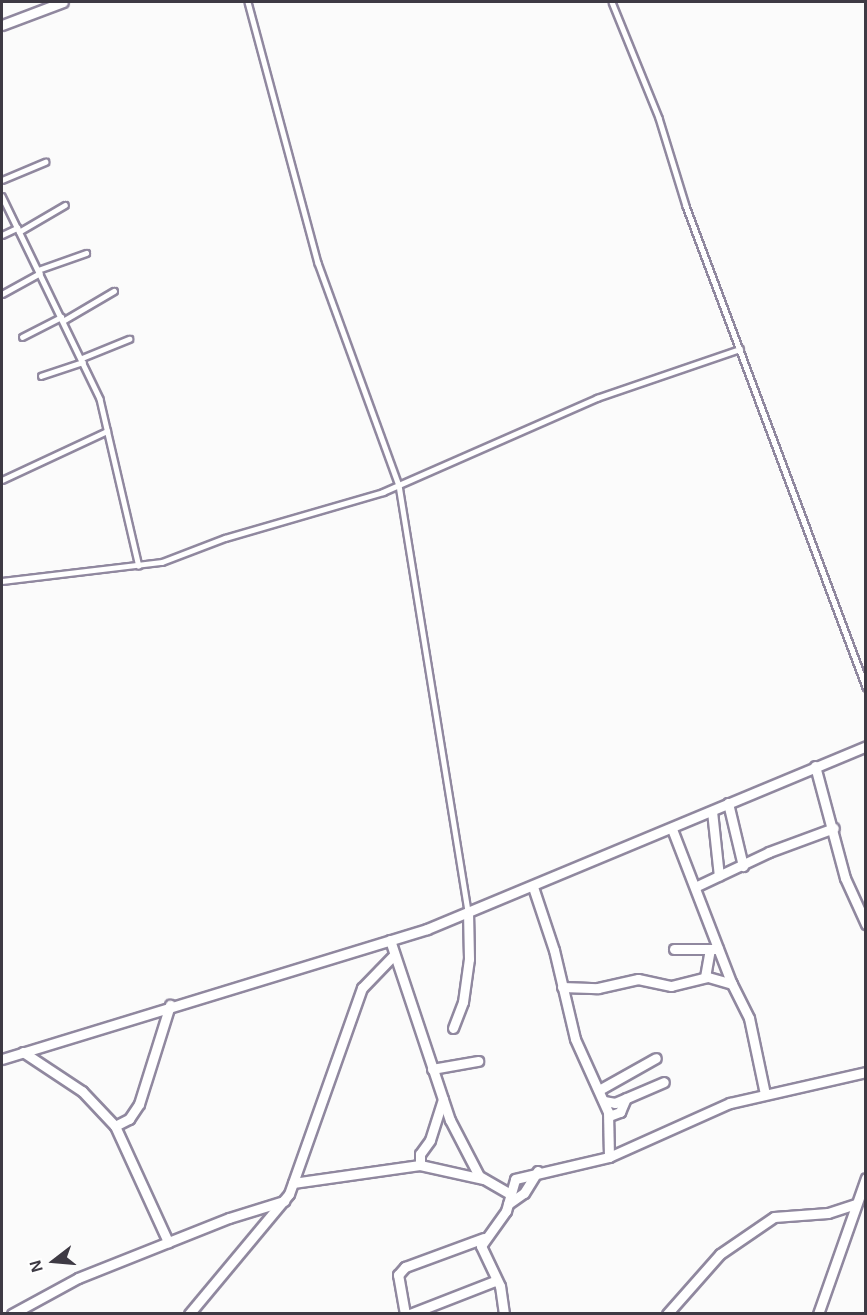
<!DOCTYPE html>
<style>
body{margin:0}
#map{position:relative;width:867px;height:1315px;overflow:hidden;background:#fbfbfb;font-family:Arial,sans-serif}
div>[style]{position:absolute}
.roads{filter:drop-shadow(2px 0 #90889f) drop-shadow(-2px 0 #90889f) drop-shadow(0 2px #90889f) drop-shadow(0 -2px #90889f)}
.service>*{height:4.5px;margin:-2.25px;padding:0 2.25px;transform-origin:2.25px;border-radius:2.25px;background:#fff}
.minor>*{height:9px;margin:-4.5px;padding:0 4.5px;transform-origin:4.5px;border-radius:4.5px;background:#fff}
span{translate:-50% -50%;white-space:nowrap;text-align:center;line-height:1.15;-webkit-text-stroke:4.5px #fff;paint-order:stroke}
.frame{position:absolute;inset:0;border:3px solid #3e3a44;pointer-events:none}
.north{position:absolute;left:24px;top:1231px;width:60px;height:60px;-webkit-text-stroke:4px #fff;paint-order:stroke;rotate:254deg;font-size:16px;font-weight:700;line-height:24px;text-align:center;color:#3e3a44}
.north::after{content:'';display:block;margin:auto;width:21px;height:27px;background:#3e3a44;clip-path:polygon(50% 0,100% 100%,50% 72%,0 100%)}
</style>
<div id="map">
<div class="roads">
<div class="service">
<div style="left:248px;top:2px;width:270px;rotate:75deg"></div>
<div style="left:318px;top:263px;width:236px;rotate:70deg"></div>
<div style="left:399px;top:485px;width:433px;rotate:80.8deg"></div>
<div style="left:612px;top:2px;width:125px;rotate:67.9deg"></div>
<div style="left:659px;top:118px;width:92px;rotate:72.9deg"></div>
<div style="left:686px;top:206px;width:514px;rotate:69.48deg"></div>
<div style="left:2px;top:180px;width:47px;rotate:-22.7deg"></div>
<div style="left:2px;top:196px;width:225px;rotate:64.2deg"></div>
<div style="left:100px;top:399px;width:171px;rotate:76.9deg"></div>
<div style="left:19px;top:232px;width:53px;rotate:-30.4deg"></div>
<div style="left:2px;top:235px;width:17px;rotate:-25deg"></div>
<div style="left:38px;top:270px;width:51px;rotate:-19.5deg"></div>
<div style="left:2px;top:294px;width:43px;rotate:-28.9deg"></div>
<div style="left:63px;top:321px;width:59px;rotate:-30.5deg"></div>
<div style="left:22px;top:337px;width:44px;rotate:-27.1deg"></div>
<div style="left:82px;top:358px;width:51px;rotate:-22deg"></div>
<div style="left:41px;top:376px;width:44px;rotate:-18.4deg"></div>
<div style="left:2px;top:480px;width:116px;rotate:-25deg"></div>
<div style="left:2px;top:581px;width:161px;rotate:-6.8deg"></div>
<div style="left:162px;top:562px;width:67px;rotate:-20.9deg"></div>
<div style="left:225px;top:538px;width:165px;rotate:-16.2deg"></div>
<div style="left:383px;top:492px;width:234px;rotate:-23.7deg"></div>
<div style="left:597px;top:398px;width:151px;rotate:-18.9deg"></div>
</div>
<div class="minor">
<div style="left:2px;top:25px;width:65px;rotate:-20.7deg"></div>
<div style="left:815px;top:766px;width:116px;rotate:75deg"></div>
<div style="left:845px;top:878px;width:51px;rotate:65.5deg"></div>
<div style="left:728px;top:803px;width:65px;rotate:76.6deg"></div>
<div style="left:712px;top:811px;width:65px;rotate:83.9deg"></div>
<div style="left:672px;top:829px;width:164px;rotate:68.9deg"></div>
<div style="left:731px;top:982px;width:40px;rotate:63.4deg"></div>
<div style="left:749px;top:1018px;width:78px;rotate:78.1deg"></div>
<div style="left:533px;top:887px;width:66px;rotate:71.6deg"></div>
<div style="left:554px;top:950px;width:91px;rotate:76.7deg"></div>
<div style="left:575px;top:1039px;width:80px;rotate:65.7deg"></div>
<div style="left:608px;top:1112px;width:45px;rotate:88.7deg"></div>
<div style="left:695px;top:887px;width:82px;rotate:-25.3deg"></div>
<div style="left:769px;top:852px;width:69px;rotate:-20.3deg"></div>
<div style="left:390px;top:940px;width:190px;rotate:71.6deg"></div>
<div style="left:450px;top:1120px;width:63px;rotate:62.6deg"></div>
<div style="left:479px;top:1176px;width:34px;rotate:30deg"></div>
<div style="left:674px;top:949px;width:44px"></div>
<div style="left:705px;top:977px;width:28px;rotate:-80deg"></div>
<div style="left:562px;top:987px;width:36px;rotate:2deg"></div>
<div style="left:598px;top:988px;width:41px;rotate:-12.7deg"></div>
<div style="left:638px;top:979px;width:34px;rotate:12deg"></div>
<div style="left:671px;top:986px;width:38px;rotate:-14deg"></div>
<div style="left:708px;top:977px;width:25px;rotate:16deg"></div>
<div style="left:453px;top:1028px;width:28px;rotate:-69deg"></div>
<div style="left:463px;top:1002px;width:43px;rotate:-82.1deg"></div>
<div style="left:469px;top:959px;width:47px;rotate:-91.2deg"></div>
<div style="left:23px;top:1052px;width:71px;rotate:33.5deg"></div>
<div style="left:82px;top:1091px;width:48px;rotate:46.7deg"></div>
<div style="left:115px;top:1126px;width:128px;rotate:65.4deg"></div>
<div style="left:2px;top:1059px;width:444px;rotate:-17deg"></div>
<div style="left:427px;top:929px;width:476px;rotate:-22.6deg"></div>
<div style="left:432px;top:1069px;width:47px;rotate:-9.9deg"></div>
<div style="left:599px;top:1090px;width:65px;rotate:-29.3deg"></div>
<div style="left:604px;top:1101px;width:11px;rotate:10deg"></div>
<div style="left:615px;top:1103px;width:53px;rotate:-23.2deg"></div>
<div style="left:609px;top:1116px;width:12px;rotate:-20deg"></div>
<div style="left:620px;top:1112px;width:15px;rotate:-67deg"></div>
<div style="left:115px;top:1126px;width:16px;rotate:-27deg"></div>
<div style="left:129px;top:1119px;width:18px;rotate:-56deg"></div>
<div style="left:139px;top:1104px;width:104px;rotate:-72.6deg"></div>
<div style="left:420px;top:1165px;width:11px;rotate:-90deg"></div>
<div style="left:420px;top:1154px;width:17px;rotate:-54deg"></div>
<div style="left:430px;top:1140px;width:43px;rotate:-72.4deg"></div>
<div style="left:293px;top:1183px;width:128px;rotate:-8.1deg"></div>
<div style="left:420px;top:1165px;width:65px;rotate:12.5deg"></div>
<div style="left:508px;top:1204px;width:19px;rotate:-35deg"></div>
<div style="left:524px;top:1193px;width:26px;rotate:-58deg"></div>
<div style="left:12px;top:1314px;width:75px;rotate:-28.6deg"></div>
<div style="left:78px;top:1278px;width:162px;rotate:-21.7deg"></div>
<div style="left:229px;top:1218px;width:58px;rotate:-17.2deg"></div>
<div style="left:189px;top:1314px;width:156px;rotate:-50.2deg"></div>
<div style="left:289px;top:1194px;width:219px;rotate:-70.5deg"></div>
<div style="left:362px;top:988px;width:46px;rotate:-45.9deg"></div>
<div style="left:405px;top:1314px;width:40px;rotate:-100deg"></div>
<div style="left:398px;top:1275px;width:11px;rotate:-49deg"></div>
<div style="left:405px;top:1267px;width:84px;rotate:-20.2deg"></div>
<div style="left:410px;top:1314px;width:93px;rotate:-21.3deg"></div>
<div style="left:504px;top:1314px;width:28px;rotate:-98deg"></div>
<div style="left:500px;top:1286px;width:44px;rotate:-115.4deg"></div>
<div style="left:481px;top:1246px;width:43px;rotate:-54.5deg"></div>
<div style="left:506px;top:1211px;width:33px;rotate:-74deg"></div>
<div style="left:515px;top:1179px;width:97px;rotate:-13.2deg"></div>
<div style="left:609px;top:1157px;width:133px;rotate:-24.1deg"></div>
<div style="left:730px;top:1103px;width:139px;rotate:-12.8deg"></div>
<div style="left:667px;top:1314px;width:80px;rotate:-48.5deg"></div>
<div style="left:720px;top:1254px;width:65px;rotate:-34.4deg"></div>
<div style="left:774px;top:1217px;width:54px;rotate:-4.2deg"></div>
<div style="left:828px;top:1213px;width:29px;rotate:-18deg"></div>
<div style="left:818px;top:1314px;width:144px;rotate:-70.6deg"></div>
</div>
</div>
<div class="frame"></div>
<div class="north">N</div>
</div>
